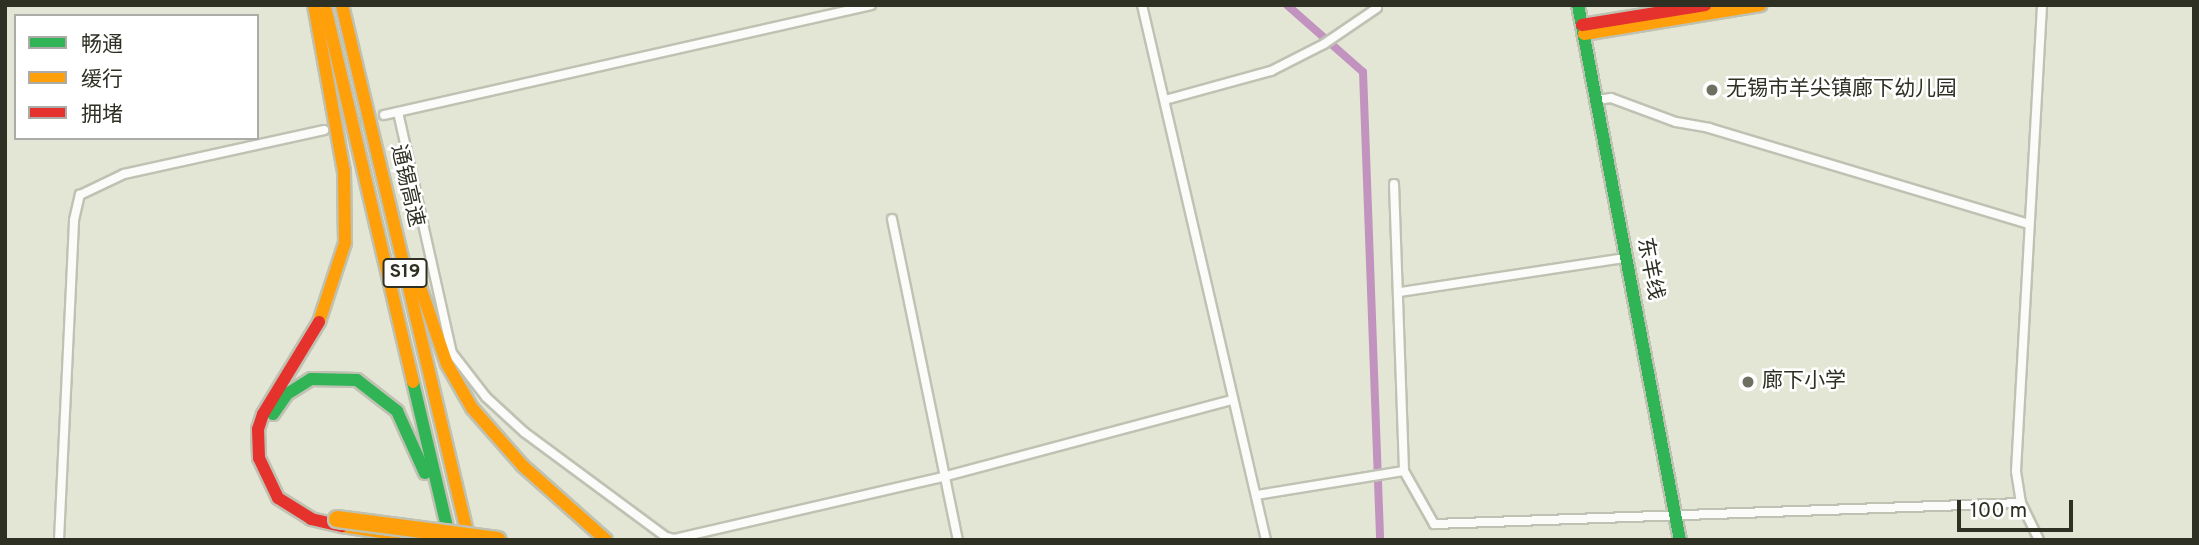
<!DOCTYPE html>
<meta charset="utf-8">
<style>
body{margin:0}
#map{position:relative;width:2199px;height:545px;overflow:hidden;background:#e3e6d4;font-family:Overpass,"Noto Sans SC",sans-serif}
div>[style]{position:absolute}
.canal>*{height:8px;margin:-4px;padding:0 4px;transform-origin:4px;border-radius:4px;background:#c193be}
.street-tunnel>*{height:8px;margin-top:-4px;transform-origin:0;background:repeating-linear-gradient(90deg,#bfc2b1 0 8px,transparent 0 12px)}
.roads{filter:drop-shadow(2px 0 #bfc2b3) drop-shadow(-2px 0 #bfc2b3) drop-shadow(0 2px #bfc2b3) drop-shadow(0 -2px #bfc2b3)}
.street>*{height:8px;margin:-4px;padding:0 4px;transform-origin:4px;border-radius:4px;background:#fbfbf9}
.fast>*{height:12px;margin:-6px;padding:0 6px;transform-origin:6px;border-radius:6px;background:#30b455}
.slow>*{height:12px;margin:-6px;padding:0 6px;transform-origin:6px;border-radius:6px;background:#ff9f0a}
.jam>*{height:12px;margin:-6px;padding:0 6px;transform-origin:6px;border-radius:6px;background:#e5322d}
.bridges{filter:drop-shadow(2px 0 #bfc2b3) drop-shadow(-2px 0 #bfc2b3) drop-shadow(0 2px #bfc2b3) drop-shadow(0 -2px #bfc2b3)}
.slow-bridge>*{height:16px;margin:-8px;padding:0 8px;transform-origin:8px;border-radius:8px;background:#ff9f0a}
.dots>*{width:19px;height:19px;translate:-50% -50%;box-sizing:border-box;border:4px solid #fff;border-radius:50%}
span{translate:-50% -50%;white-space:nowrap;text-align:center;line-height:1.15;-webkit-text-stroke:5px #fff;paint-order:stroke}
.shield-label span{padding:2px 5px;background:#fff;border:2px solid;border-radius:5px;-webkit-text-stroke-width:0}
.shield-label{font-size:19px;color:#2d3023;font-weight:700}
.poi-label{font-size:21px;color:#2d3023}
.left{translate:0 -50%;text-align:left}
.street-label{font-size:21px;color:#2d3023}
.frame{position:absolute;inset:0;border:7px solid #2d3023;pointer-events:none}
.legend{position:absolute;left:14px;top:14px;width:245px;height:126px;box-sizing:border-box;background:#fff;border:2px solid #abaca7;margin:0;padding:9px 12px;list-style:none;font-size:21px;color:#2d3023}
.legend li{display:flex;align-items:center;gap:14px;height:35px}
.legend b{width:35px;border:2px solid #abaca7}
.scale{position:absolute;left:1957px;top:500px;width:116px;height:32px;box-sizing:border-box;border:4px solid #2d3023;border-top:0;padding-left:9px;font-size:21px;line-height:24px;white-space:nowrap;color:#2d3023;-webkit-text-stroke:5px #fff;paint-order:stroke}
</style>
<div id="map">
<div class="canal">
<div style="left:1287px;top:5px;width:101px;rotate:41.4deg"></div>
<div style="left:1363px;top:72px;width:468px;rotate:87.9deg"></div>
</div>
<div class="street-tunnel">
<div style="left:334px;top:127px;width:51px;rotate:-13.5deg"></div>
</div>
<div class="roads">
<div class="street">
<div style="left:1142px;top:5px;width:549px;rotate:76.95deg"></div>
<div style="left:1165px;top:100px;width:110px;rotate:-15.3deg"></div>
<div style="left:1271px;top:71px;width:59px;rotate:-27deg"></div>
<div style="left:1324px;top:44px;width:64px;rotate:-34.2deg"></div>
<div style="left:1597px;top:100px;width:14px;rotate:-8deg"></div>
<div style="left:1611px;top:98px;width:69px;rotate:20.3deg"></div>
<div style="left:1676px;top:122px;width:34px;rotate:10deg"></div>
<div style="left:1709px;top:128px;width:333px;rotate:16.7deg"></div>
<div style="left:398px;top:112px;width:247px;rotate:77.4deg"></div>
<div style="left:452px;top:353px;width:56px;rotate:52.3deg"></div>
<div style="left:486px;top:397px;width:52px;rotate:42.6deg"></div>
<div style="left:524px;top:432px;width:177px;rotate:36.5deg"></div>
<div style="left:666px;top:537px;width:8px;rotate:14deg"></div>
<div style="left:674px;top:539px;width:279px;rotate:-13deg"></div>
<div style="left:946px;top:476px;width:295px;rotate:-14.9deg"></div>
<div style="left:384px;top:115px;width:499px;rotate:-12.7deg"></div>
<div style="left:1394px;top:184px;width:287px;rotate:88deg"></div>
<div style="left:1404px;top:471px;width:61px;rotate:60.5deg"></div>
<div style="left:1434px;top:524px;width:587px;rotate:-2.05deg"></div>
<div style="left:892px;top:219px;width:328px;rotate:78.4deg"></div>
<div style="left:1400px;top:292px;width:229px;rotate:-8.6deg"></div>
<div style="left:1257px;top:495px;width:149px;rotate:-9.3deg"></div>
<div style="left:59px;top:540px;width:320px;rotate:-87.3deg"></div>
<div style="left:74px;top:220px;width:26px;rotate:-77deg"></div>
<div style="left:80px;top:195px;width:49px;rotate:-25.5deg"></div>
<div style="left:124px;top:174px;width:205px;rotate:-12.4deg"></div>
<div style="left:2039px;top:540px;width:41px;rotate:-115.9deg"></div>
<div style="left:2021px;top:503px;width:32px;rotate:-99deg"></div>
<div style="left:2016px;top:471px;width:467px;rotate:-86.8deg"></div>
</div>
<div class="fast">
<div style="left:1578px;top:5px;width:545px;rotate:79.21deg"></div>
<div style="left:413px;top:382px;width:162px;rotate:76.8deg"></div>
<div style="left:273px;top:414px;width:24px;rotate:-55deg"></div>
<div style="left:287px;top:394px;width:28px;rotate:-32deg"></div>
<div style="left:311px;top:379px;width:46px;rotate:1.2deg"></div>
<div style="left:357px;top:380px;width:51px;rotate:37.8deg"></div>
<div style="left:397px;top:411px;width:68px;rotate:65.7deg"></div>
</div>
<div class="slow">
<div style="left:314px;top:5px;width:169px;rotate:79.8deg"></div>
<div style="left:344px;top:171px;width:72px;rotate:89.2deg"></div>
<div style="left:345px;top:243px;width:83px;rotate:108.2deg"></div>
<div style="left:342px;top:5px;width:550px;rotate:76.65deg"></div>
<div style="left:326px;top:11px;width:381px;rotate:76.8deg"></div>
<div style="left:1584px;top:34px;width:179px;rotate:-9.3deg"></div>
<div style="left:417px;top:278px;width:91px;rotate:70.8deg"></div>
<div style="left:447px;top:364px;width:51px;rotate:60.4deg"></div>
<div style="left:472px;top:408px;width:77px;rotate:48.7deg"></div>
<div style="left:523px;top:466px;width:111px;rotate:41.7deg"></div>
<div style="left:342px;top:526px;width:94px;rotate:8.6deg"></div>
</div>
<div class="jam">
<div style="left:1582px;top:25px;width:125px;rotate:-9.2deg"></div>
<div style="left:319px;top:322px;width:108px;rotate:121.3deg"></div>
<div style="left:263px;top:414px;width:16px;rotate:108deg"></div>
<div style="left:258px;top:429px;width:29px;rotate:88deg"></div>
<div style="left:259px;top:458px;width:44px;rotate:64.6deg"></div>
<div style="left:278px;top:498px;width:39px;rotate:32deg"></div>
<div style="left:311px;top:519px;width:32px;rotate:13deg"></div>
</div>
</div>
<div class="bridges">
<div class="slow-bridge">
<div style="left:337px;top:519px;width:162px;rotate:7.4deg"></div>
</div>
</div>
<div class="dots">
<div style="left:1712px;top:90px;background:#6d7061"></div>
<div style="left:1748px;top:382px;background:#6d7061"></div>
</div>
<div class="shield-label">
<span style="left:405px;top:273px">S19</span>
</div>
<div class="poi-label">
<span class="left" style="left:1726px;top:90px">无锡市羊尖镇廊下幼儿园</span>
<span class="left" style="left:1762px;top:382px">廊下小学</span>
</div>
<div class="street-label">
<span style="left:406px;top:186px;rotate:77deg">通锡高速</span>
<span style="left:1649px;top:269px;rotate:79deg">东羊线</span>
</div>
<div class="frame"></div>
<ul class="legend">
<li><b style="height:9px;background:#30b455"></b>畅通</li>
<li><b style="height:9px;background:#ff9f0a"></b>缓行</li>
<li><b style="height:9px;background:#e5322d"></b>拥堵</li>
</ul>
<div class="scale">100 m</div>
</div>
